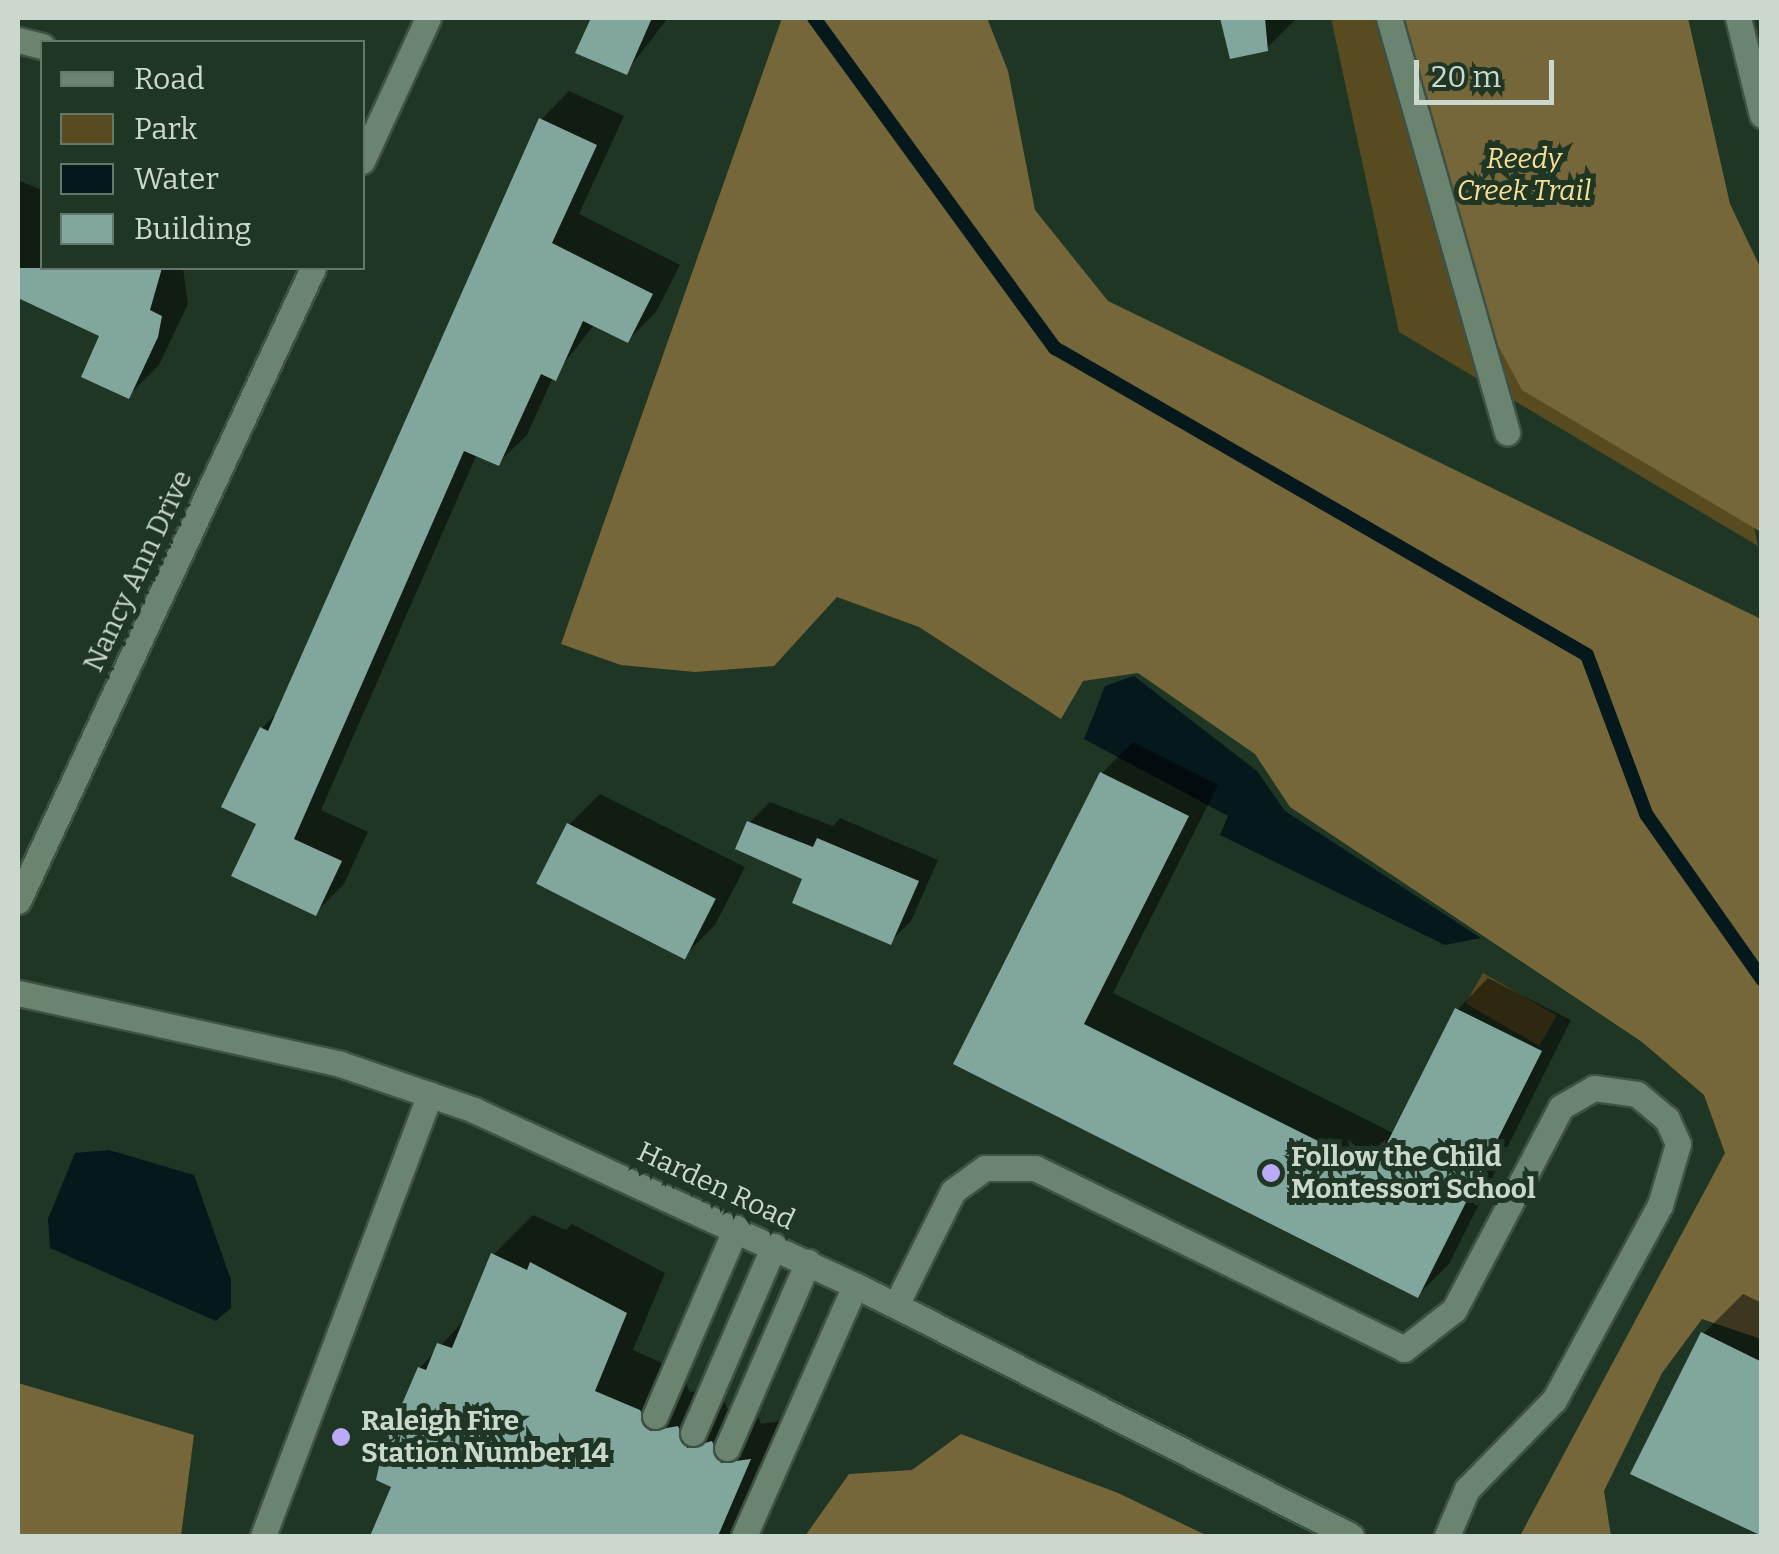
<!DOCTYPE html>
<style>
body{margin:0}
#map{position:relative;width:1779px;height:1554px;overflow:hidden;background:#203624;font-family:Bitter,serif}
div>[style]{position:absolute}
.green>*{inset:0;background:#594b20;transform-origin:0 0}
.forest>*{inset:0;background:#75673a}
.water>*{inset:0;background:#05181b}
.shadow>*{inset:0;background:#0007}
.stream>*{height:14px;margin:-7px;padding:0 7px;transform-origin:7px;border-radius:7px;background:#05181b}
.building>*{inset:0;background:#81a69d;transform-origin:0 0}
.roads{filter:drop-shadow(2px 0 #3f5143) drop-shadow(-2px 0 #3f5143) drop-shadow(0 2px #3f5143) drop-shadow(0 -2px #3f5143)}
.minor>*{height:25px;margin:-12.5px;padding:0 12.5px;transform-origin:12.5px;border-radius:12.5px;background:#6b846f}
.dots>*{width:28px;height:28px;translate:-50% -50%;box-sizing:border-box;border:5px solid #203624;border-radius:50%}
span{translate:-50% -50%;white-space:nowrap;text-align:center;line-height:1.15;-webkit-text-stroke:10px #203624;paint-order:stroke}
.park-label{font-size:28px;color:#f8df97;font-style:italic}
.street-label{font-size:28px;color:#cbd8cd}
.poi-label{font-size:28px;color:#cbd8cd;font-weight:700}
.left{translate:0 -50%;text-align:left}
.frame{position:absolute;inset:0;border:20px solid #cbd8cd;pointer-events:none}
.legend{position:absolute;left:40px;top:40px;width:325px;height:230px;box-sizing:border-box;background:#203624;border:2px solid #647768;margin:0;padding:12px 18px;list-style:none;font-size:30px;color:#cbd8cd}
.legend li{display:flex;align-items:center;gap:20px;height:50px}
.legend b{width:50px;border:2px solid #647768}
.scale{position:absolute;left:1414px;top:60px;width:140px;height:45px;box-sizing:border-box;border:5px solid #cbd8cd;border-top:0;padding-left:12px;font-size:30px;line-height:35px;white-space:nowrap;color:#cbd8cd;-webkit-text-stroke:8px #203624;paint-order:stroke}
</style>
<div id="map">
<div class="green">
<div style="clip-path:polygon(1331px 18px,1651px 18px,1758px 546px,1399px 332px)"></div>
<div style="left:1483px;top:973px;width:85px;height:35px;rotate:30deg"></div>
</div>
<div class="forest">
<div style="clip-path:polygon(782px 18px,987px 18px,1008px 71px,1035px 210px,1108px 301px,1761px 619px,1761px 1339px,1702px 1319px,1662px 1373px,1604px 1491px,1611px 1536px,1520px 1536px,1725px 1153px,1704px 1095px,1642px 1042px,1290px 807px,1255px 754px,1138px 673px,1083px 681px,1061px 719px,919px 627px,837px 597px,774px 666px,695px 672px,621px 665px,561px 644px)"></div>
<div style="clip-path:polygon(1403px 18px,1688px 18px,1730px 204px,1761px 269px,1761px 532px,1522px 390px,1488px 327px)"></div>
<div style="clip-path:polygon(18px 1383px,194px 1435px,181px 1536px,18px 1536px)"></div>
<div style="clip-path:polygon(961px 1434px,1118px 1493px,1208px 1536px,805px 1536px,849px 1474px,912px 1470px)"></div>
</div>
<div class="water">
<div style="clip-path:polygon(1134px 676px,1257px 771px,1285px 811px,1481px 938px,1445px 945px,1220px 835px,1228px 816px,1084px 739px,1105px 686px)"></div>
<div style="clip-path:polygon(109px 1150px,194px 1175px,231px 1280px,231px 1308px,216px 1321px,50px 1248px,48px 1219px,75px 1153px)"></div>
</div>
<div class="shadow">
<div style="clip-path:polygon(593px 18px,668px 18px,626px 72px,579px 52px)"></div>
<div style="clip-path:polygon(1222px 18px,1297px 18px,1267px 48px,1232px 56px)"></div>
<div style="clip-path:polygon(569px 91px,624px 116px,579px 214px,680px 265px,656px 312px,628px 340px,595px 324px,553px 377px,527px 435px,498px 463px,477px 454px,321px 810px,368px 832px,344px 884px,315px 913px,260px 823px,262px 728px,280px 710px,541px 120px)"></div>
<div style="clip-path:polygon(18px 180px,42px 190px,42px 268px,183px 268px,188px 304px,159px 365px,128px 396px,103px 335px,18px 295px)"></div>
<div style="clip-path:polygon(1133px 742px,1218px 785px,1113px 993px,1395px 1134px,1458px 1009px,1488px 978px,1571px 1020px,1449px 1264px,1418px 1295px,956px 1063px,1102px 773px)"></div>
<div style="clip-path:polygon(600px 794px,745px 867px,715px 925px,684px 956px,569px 825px)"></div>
<div style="clip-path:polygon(770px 802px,833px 826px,840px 818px,938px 860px,911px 921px,890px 942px,806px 878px,749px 823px)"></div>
<div style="clip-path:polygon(533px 1215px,566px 1230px,572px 1224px,665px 1273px,633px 1350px,680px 1371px,690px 1392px,718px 1388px,728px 1410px,752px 1403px,761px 1424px,789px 1420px,740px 1536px,373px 1536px,395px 1486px,420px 1368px,468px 1316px,493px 1255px)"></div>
<div style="clip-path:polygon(1743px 1294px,1762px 1303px,1762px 1535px,1703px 1334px)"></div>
</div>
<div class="stream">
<div style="left:814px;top:18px;width:409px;rotate:53.9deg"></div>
<div style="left:1055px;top:348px;width:614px;rotate:29.99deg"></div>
<div style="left:1587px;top:655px;width:170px;rotate:69.6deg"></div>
<div style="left:1646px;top:814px;width:202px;rotate:54.9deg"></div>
</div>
<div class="building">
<div style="clip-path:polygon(591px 18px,652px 18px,627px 75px,575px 53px)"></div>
<div style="clip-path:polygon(1220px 18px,1265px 18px,1268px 51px,1230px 59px)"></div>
<div style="clip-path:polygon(539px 118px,597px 145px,552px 243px,653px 294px,628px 343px,583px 321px,556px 381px,541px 374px,499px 466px,464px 451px,294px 839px,342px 861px,316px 916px,231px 876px,256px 824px,221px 807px,260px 727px,268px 731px)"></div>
<div style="clip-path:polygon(18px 268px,162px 268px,150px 310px,162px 316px,158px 337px,129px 399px,81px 377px,99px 336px,18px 298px)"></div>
<div style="clip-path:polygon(1100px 772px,1189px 816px,1084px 1024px,1374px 1169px,1455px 1008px,1542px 1051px,1418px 1298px,953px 1064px)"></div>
<div style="clip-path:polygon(747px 821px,813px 847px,817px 838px,919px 881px,891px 945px,792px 903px,802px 879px,735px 849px)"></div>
<div style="left:567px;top:823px;width:167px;height:68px;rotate:27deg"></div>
<div style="clip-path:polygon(491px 1253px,527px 1270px,530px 1262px,627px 1313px,595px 1391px,640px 1410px,650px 1431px,678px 1426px,687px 1448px,712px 1441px,721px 1463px,751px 1459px,718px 1536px,370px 1536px,391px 1487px,376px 1480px,383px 1448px,418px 1367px,426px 1370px,437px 1343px,452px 1348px)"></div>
<div style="clip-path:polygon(1701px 1332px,1762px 1362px,1762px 1536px,1630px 1474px)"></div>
</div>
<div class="roads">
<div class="minor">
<div style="left:1389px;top:18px;width:431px;rotate:74.1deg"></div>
<div style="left:1738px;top:18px;width:100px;rotate:76.1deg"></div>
<div style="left:18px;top:40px;width:25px;rotate:14deg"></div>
<div style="left:362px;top:161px;width:157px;rotate:-65.2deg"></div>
<div style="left:18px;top:901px;width:698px;rotate:-65.01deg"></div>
<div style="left:18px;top:993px;width:330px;rotate:12.4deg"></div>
<div style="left:340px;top:1064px;width:142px;rotate:18.9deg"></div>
<div style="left:474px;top:1110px;width:419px;rotate:24.7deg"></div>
<div style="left:855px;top:1285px;width:556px;rotate:26.84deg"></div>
<div style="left:896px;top:1305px;width:127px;rotate:-63.4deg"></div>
<div style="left:953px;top:1191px;width:39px;rotate:-36deg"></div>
<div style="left:985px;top:1168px;width:50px"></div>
<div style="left:1035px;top:1168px;width:411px;rotate:26.1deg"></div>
<div style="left:1404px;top:1349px;width:63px;rotate:-38deg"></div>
<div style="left:1454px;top:1310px;width:229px;rotate:-62.2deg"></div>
<div style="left:1561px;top:1107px;width:38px;rotate:-30deg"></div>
<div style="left:1594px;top:1088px;width:43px;rotate:7.9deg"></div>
<div style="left:1637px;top:1094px;width:39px;rotate:40deg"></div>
<div style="left:1667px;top:1119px;width:27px;rotate:66deg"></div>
<div style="left:1678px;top:1144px;width:64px;rotate:106.4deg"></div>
<div style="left:1660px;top:1205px;width:222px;rotate:118.5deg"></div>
<div style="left:1554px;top:1400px;width:124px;rotate:134.3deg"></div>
<div style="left:1467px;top:1489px;width:51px;rotate:113.1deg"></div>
<div style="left:655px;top:1416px;width:205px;rotate:-66.7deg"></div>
<div style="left:693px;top:1433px;width:204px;rotate:-66.6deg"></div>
<div style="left:727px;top:1448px;width:203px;rotate:-66.5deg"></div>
<div style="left:263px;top:1536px;width:472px;rotate:-69.3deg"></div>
<div style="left:744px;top:1536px;width:274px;rotate:-66.1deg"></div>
</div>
</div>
<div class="dots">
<div style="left:1271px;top:1173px;background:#bbaaf6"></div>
<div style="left:341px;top:1437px;background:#bbaaf6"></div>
</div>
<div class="park-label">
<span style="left:1524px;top:175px">Reedy<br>Creek Trail</span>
</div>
<div class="street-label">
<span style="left:138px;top:571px;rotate:-65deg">Nancy Ann Drive</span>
<span style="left:716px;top:1186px;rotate:25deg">Harden Road</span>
</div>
<div class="poi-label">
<span class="left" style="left:1291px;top:1173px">Follow the Child<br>Montessori School</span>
<span class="left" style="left:361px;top:1437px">Raleigh Fire<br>Station Number 14</span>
</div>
<div class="frame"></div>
<ul class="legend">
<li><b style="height:12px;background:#6b846f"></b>Road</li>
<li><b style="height:28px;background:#594b20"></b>Park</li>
<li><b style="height:28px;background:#05181b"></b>Water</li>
<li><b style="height:28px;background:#81a69d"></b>Building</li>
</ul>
<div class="scale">20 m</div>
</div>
